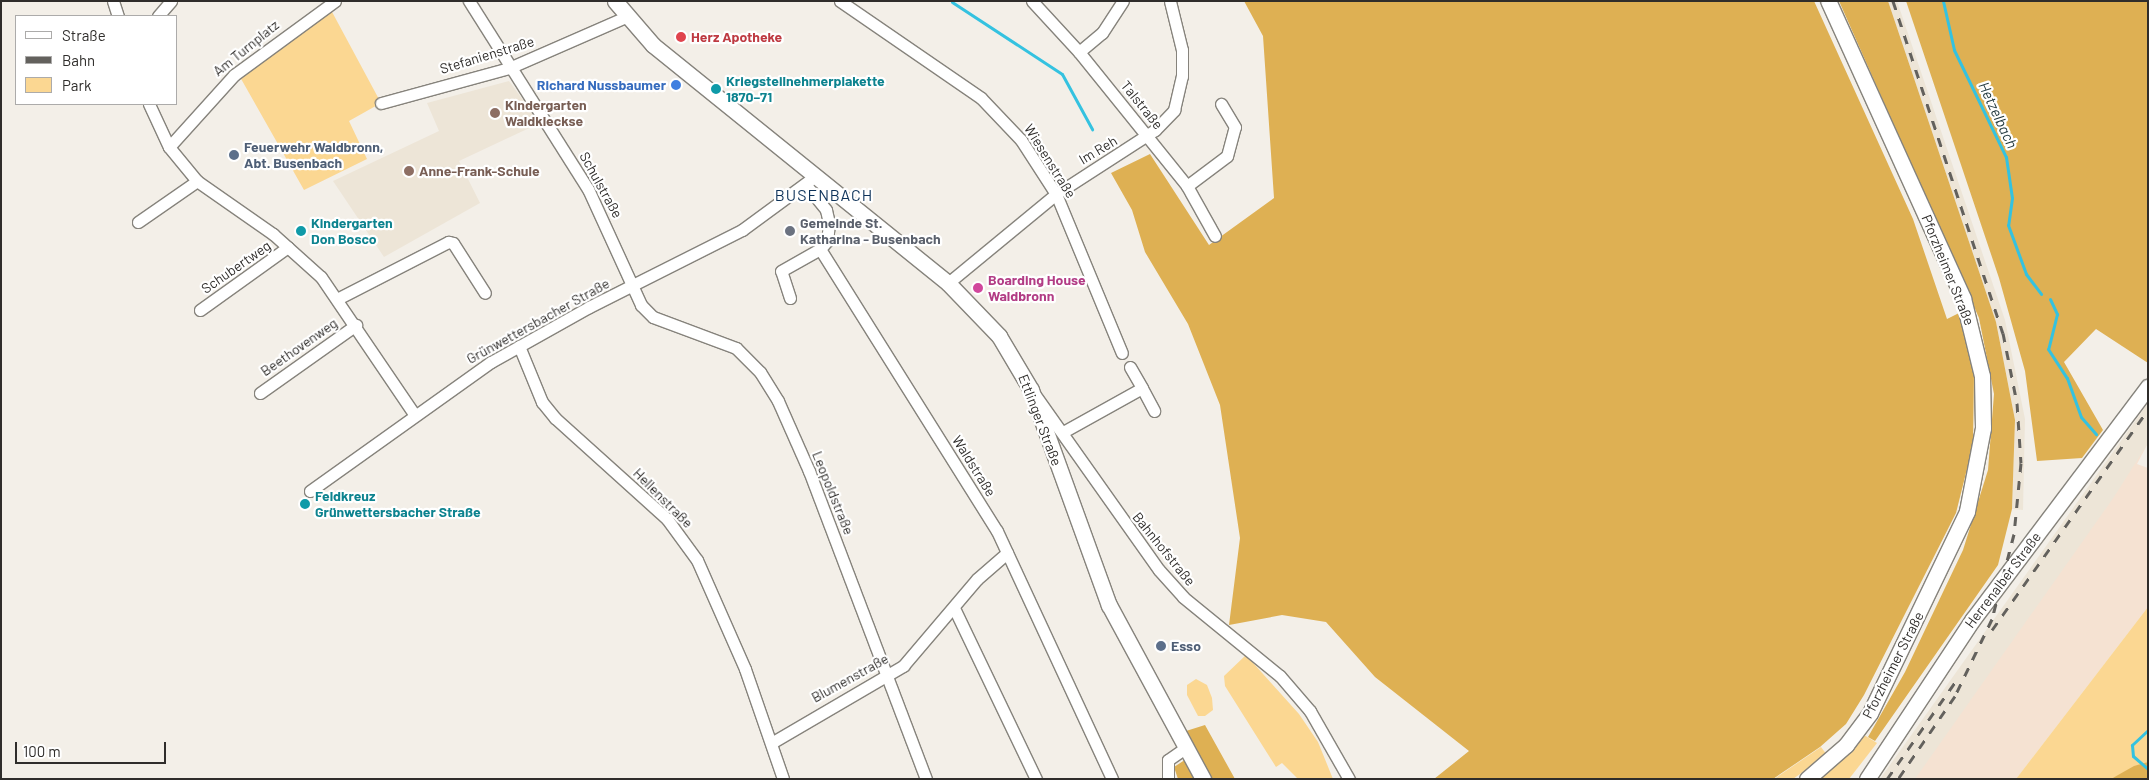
<!DOCTYPE html>
<meta charset="utf-8">
<style>
body{margin:0}
#map{position:relative;width:2149px;height:780px;overflow:hidden;background:#f3efe8;font-family:Barlow,sans-serif}
div>[style]{position:absolute}
.commercial>*{inset:0;background:#f5e2d2}
.built>*{inset:0;background:#ede5d7}
.green>*{inset:0;background:#fbd792}
.forest>*{inset:0;background:#deb053}
.stream>*{height:3px;margin:-1.5px;padding:0 1.5px;transform-origin:1.5px;border-radius:1.5px;background:#34c2e0}
.roads{filter:drop-shadow(1px 0 #86837c) drop-shadow(-1px 0 #86837c) drop-shadow(0 1px #86837c) drop-shadow(0 -1px #86837c)}
.street>*{height:11px;margin:-5.5px;padding:0 5.5px;transform-origin:5.5px;border-radius:5.5px;background:#fff}
.secondary>*{height:15px;margin:-7.5px;padding:0 7.5px;transform-origin:7.5px;border-radius:7.5px;background:#fff}
.rail>*{height:3px;margin-top:-1.5px;transform-origin:0;background:repeating-linear-gradient(90deg,#63615d 0 9px,transparent 0 18px)}
.dots>*{width:14px;height:14px;translate:-50% -50%;box-sizing:border-box;border:2px solid #fff;border-radius:50%}
span{translate:-50% -50%;white-space:nowrap;text-align:center;line-height:1.15;-webkit-text-stroke:4.5px #fff;paint-order:stroke}
.health-label{font-size:14px;color:#be3a42;font-weight:700}
.left{translate:0 -50%;text-align:left}
.street-label{font-size:14px;color:#2f2d2b}
.culture-label{font-size:14px;color:#0d838f;font-weight:700}
.shop-label{font-size:14px;color:#366cbe;font-weight:700}
.right{translate:-100% -50%;text-align:right}
.education-label{font-size:14px;color:#785e54;font-weight:700}
.service-label{font-size:14px;color:#4e5e75;font-weight:700}
.worship-label{font-size:14px;color:#5b616d;font-weight:700}
.hotel-label{font-size:14px;color:#b23c85;font-weight:700}
.water-label{font-size:15px;color:#1c3339;font-style:italic}
.quarter-label{font-size:16px;color:#0d3259;letter-spacing:1px}
.frame{position:absolute;inset:0;border:2px solid #2f2d2b;pointer-events:none}
.legend{position:absolute;left:15px;top:15px;width:162px;height:90px;box-sizing:border-box;background:#fff;border:1px solid #acabaa;margin:0;padding:6px 9px;list-style:none;font-size:15px;color:#2f2d2b}
.legend li{display:flex;align-items:center;gap:10px;height:25px}
.legend b{width:25px;border:1px solid #acabaa}
.scale{position:absolute;left:15px;top:742px;width:151px;height:22px;box-sizing:border-box;border:2px solid #2f2d2b;border-top:0;padding-left:6px;font-size:15px;line-height:18px;white-space:nowrap;color:#2f2d2b;-webkit-text-stroke:4px #fff;paint-order:stroke}
</style>
<div id="map">
<div class="commercial">
<div style="clip-path:polygon(2148px 415px,2148px 443px,2137px 464px,2148px 468px,2148px 607px,2016px 779px,1903px 779px)"></div>
</div>
<div class="built">
<div style="clip-path:polygon(1888px 1px,1897px 1px,2005px 320px,2025px 419px,2023px 510px,2012px 509px,2015px 420px,1996px 322px)"></div>
<div style="clip-path:polygon(509px 81px,540px 123px,459px 161px,480px 203px,384px 257px,333px 181px,439px 131px,427px 103px)"></div>
<div style="clip-path:polygon(2148px 403px,2148px 443px,2114px 497px,1915px 779px,1880px 779px)"></div>
</div>
<div class="green">
<div style="clip-path:polygon(331px 10px,381px 103px,349px 121px,367px 159px,304px 190px,240px 77px)"></div>
<div style="clip-path:polygon(2148px 607px,2148px 762px,2111px 779px,2016px 779px)"></div>
<div style="clip-path:polygon(1246px 655px,1299px 714px,1318px 742px,1333px 779px,1298px 779px,1282px 763px,1276px 767px,1225px 686px,1224px 676px)"></div>
<div style="clip-path:polygon(1196px 679px,1207px 685px,1212px 698px,1213px 710px,1205px 716px,1198px 716px,1187px 695px,1187px 685px)"></div>
<div style="clip-path:polygon(1864px 735px,1877px 743px,1849px 779px,1819px 779px)"></div>
<div style="clip-path:polygon(1821px 747px,1827px 755px,1793px 779px,1774px 779px)"></div>
</div>
<div class="forest">
<div style="clip-path:polygon(1244px 1px,1814px 1px,1913px 219px,1947px 319px,1959px 313px,1974px 374px,1973px 445px,1956px 513px,1864px 695px,1846px 724px,1820px 747px,1773px 779px,1434px 779px,1469px 751px,1375px 677px,1326px 622px,1282px 615px,1229px 625px,1240px 538px,1220px 405px,1188px 324px,1145px 252px,1132px 210px,1111px 173px,1150px 154px,1209px 245px,1274px 198px,1263px 36px)"></div>
<div style="clip-path:polygon(1839px 1px,1888px 1px,1996px 322px,2015px 420px,2012px 509px,1998px 565px,1875px 741px,1868px 737px,1905px 672px,1963px 550px,1988px 470px,1994px 394px,1979px 318px)"></div>
<div style="clip-path:polygon(1906px 1px,2148px 1px,2148px 363px,2096px 329px,2064px 362px,2103px 430px,2082px 458px,2037px 461px,2025px 371px,1999px 278px)"></div>
<div style="clip-path:polygon(1205px 725px,1235px 779px,1178px 779px,1174px 767px,1197px 752px,1186px 731px)"></div>
<div style="clip-path:polygon(2148px 762px,2148px 779px,2111px 779px,2134px 766px)"></div>
</div>
<div class="stream">
<div style="left:1943px;top:1px;width:50px;rotate:77.3deg"></div>
<div style="left:1954px;top:50px;width:119px;rotate:64.1deg"></div>
<div style="left:2006px;top:157px;width:41px;rotate:81.7deg"></div>
<div style="left:2012px;top:198px;width:27px;rotate:98deg"></div>
<div style="left:2008px;top:225px;width:52px;rotate:69.8deg"></div>
<div style="left:2026px;top:274px;width:25px;rotate:53deg"></div>
<div style="left:952px;top:2px;width:131px;rotate:33.2deg"></div>
<div style="left:1062px;top:74px;width:63px;rotate:61.4deg"></div>
<div style="left:2050px;top:299px;width:17px;rotate:65deg"></div>
<div style="left:2057px;top:314px;width:36px;rotate:104deg"></div>
<div style="left:2048px;top:349px;width:35px;rotate:57deg"></div>
<div style="left:2067px;top:378px;width:41px;rotate:70.3deg"></div>
<div style="left:2081px;top:417px;width:23px;rotate:49deg"></div>
<div style="left:2148px;top:730px;width:22px;rotate:137deg"></div>
<div style="left:2132px;top:745px;width:11px;rotate:85deg"></div>
<div style="left:2133px;top:756px;width:20px;rotate:41deg"></div>
</div>
<div class="roads">
<div class="street">
<div style="left:113px;top:1px;width:16px;rotate:72deg"></div>
<div style="left:469px;top:1px;width:222px;rotate:57.7deg"></div>
<div style="left:588px;top:189px;width:128px;rotate:65.4deg"></div>
<div style="left:641px;top:305px;width:17px;rotate:45deg"></div>
<div style="left:653px;top:317px;width:89px;rotate:20.5deg"></div>
<div style="left:736px;top:348px;width:34px;rotate:45deg"></div>
<div style="left:760px;top:372px;width:34px;rotate:58deg"></div>
<div style="left:778px;top:401px;width:77px;rotate:66.1deg"></div>
<div style="left:809px;top:471px;width:329px;rotate:69.2deg"></div>
<div style="left:840px;top:1px;width:171px;rotate:34.5deg"></div>
<div style="left:981px;top:98px;width:58px;rotate:46.4deg"></div>
<div style="left:1021px;top:140px;width:64px;rotate:57.1deg"></div>
<div style="left:1056px;top:194px;width:172px;rotate:67.5deg"></div>
<div style="left:1032px;top:1px;width:69px;rotate:47.3deg"></div>
<div style="left:1079px;top:52px;width:172px;rotate:51.1deg"></div>
<div style="left:1187px;top:186px;width:57px;rotate:60.8deg"></div>
<div style="left:158px;top:16px;width:20px;rotate:-49deg"></div>
<div style="left:1079px;top:52px;width:30px;rotate:-40deg"></div>
<div style="left:1102px;top:33px;width:38px;rotate:-57deg"></div>
<div style="left:381px;top:103px;width:133px;rotate:-15.3deg"></div>
<div style="left:509px;top:68px;width:128px;rotate:-23.6deg"></div>
<div style="left:149px;top:104px;width:47px;rotate:65.1deg"></div>
<div style="left:169px;top:147px;width:44px;rotate:50.5deg"></div>
<div style="left:197px;top:181px;width:93px;rotate:34.9deg"></div>
<div style="left:273px;top:234px;width:64px;rotate:41.9deg"></div>
<div style="left:321px;top:277px;width:166px;rotate:55.8deg"></div>
<div style="left:169px;top:147px;width:97px;rotate:-47.9deg"></div>
<div style="left:234px;top:75px;width:125px;rotate:-36.2deg"></div>
<div style="left:806px;top:185px;width:32px;rotate:51deg"></div>
<div style="left:826px;top:210px;width:13px;rotate:77deg"></div>
<div style="left:829px;top:223px;width:18px;rotate:96deg"></div>
<div style="left:827px;top:241px;width:11px;rotate:131deg"></div>
<div style="left:820px;top:249px;width:333px;rotate:57.9deg"></div>
<div style="left:997px;top:531px;width:273px;rotate:65.1deg"></div>
<div style="left:1187px;top:186px;width:50px;rotate:-36.9deg"></div>
<div style="left:1227px;top:156px;width:30px;rotate:-75deg"></div>
<div style="left:1235px;top:127px;width:27px;rotate:-121deg"></div>
<div style="left:138px;top:222px;width:72px;rotate:-34.8deg"></div>
<div style="left:948px;top:283px;width:140px;rotate:-39.5deg"></div>
<div style="left:1056px;top:194px;width:118px;rotate:-32.9deg"></div>
<div style="left:1155px;top:130px;width:28px;rotate:-46deg"></div>
<div style="left:1174px;top:110px;width:35px;rotate:-77deg"></div>
<div style="left:1182px;top:76px;width:26px;rotate:-90deg"></div>
<div style="left:1182px;top:50px;width:50px;rotate:-103.8deg"></div>
<div style="left:339px;top:298px;width:123px;rotate:-27.2deg"></div>
<div style="left:448px;top:242px;width:5px;rotate:11deg"></div>
<div style="left:453px;top:243px;width:59px;rotate:57.4deg"></div>
<div style="left:790px;top:298px;width:28px;rotate:-108deg"></div>
<div style="left:781px;top:271px;width:45px;rotate:-29.4deg"></div>
<div style="left:200px;top:310px;width:108px;rotate:-35.6deg"></div>
<div style="left:519px;top:346px;width:61px;rotate:67.7deg"></div>
<div style="left:542px;top:402px;width:21px;rotate:51deg"></div>
<div style="left:555px;top:418px;width:151px;rotate:42deg"></div>
<div style="left:667px;top:519px;width:51px;rotate:53.8deg"></div>
<div style="left:697px;top:560px;width:119px;rotate:66.2deg"></div>
<div style="left:745px;top:669px;width:116px;rotate:70.9deg"></div>
<div style="left:1130px;top:367px;width:24px;rotate:60deg"></div>
<div style="left:260px;top:393px;width:118px;rotate:-35.3deg"></div>
<div style="left:1035px;top:395px;width:214px;rotate:54.7deg"></div>
<div style="left:1159px;top:570px;width:36px;rotate:48deg"></div>
<div style="left:1183px;top:597px;width:125px;rotate:39.2deg"></div>
<div style="left:1280px;top:676px;width:46px;rotate:49.4deg"></div>
<div style="left:1310px;top:711px;width:78px;rotate:60.2deg"></div>
<div style="left:1063px;top:432px;width:90px;rotate:-29.1deg"></div>
<div style="left:1142px;top:388px;width:26px;rotate:62deg"></div>
<div style="left:310px;top:491px;width:222px;rotate:-35.5deg"></div>
<div style="left:491px;top:362px;width:112px;rotate:-29.3deg"></div>
<div style="left:589px;top:307px;width:171px;rotate:-26.7deg"></div>
<div style="left:742px;top:230px;width:84px;rotate:-36.3deg"></div>
<div style="left:955px;top:610px;width:187px;rotate:64.4deg"></div>
<div style="left:773px;top:742px;width:151px;rotate:-30.3deg"></div>
<div style="left:903px;top:666px;width:114px;rotate:-49.6deg"></div>
<div style="left:977px;top:579px;width:40px;rotate:-41deg"></div>
<div style="left:1168px;top:779px;width:19px;rotate:-90deg"></div>
<div style="left:1168px;top:760px;width:21px;rotate:-35deg"></div>
</div>
<div class="secondary">
<div style="left:615px;top:1px;width:58px;rotate:49.2deg"></div>
<div style="left:653px;top:45px;width:379px;rotate:38.9deg"></div>
<div style="left:948px;top:283px;width:74px;rotate:46.1deg"></div>
<div style="left:999px;top:336px;width:63px;rotate:59.3deg"></div>
<div style="left:1031px;top:390px;width:229px;rotate:70.1deg"></div>
<div style="left:1109px;top:605px;width:198px;rotate:61.6deg"></div>
<div style="left:1807px;top:779px;width:52px;rotate:-41.1deg"></div>
<div style="left:1846px;top:745px;width:40px;rotate:-53deg"></div>
<div style="left:1870px;top:713px;width:224px;rotate:-64.3deg"></div>
<div style="left:1967px;top:511px;width:85px;rotate:-79.1deg"></div>
<div style="left:1983px;top:428px;width:52px;rotate:-91.1deg"></div>
<div style="left:1982px;top:376px;width:80px;rotate:-103.7deg"></div>
<div style="left:1963px;top:298px;width:326px;rotate:-114.4deg"></div>
<div style="left:1867px;top:779px;width:192px;rotate:-56.5deg"></div>
<div style="left:1973px;top:619px;width:291px;rotate:-53deg"></div>
</div>
</div>
<div class="rail">
<div style="left:1893px;top:1px;width:350px;rotate:71.7deg"></div>
<div style="left:2003px;top:333px;width:71px;rotate:78.7deg"></div>
<div style="left:2017px;top:403px;width:60px;rotate:86.2deg"></div>
<div style="left:2021px;top:463px;width:71px;rotate:95.6deg"></div>
<div style="left:2014px;top:534px;width:88px;rotate:104.5deg"></div>
<div style="left:1992px;top:619px;width:85px;rotate:115.7deg"></div>
<div style="left:1955px;top:696px;width:101px;rotate:124.5deg"></div>
<div style="left:1992px;top:630px;width:270px;rotate:-54.7deg"></div>
<div style="left:1887px;top:779px;width:120px;rotate:-54.9deg"></div>
</div>
<div class="dots">
<div style="left:681px;top:37px;background:#e0444e"></div>
<div style="left:676px;top:85px;background:#3f7fe0"></div>
<div style="left:716px;top:89px;background:#0f9aa8"></div>
<div style="left:495px;top:113px;background:#8d6e63"></div>
<div style="left:234px;top:155px;background:#5c6f8a"></div>
<div style="left:409px;top:171px;background:#8d6e63"></div>
<div style="left:301px;top:231px;background:#0f9aa8"></div>
<div style="left:790px;top:231px;background:#6b7280"></div>
<div style="left:978px;top:288px;background:#d1479c"></div>
<div style="left:305px;top:504px;background:#0f9aa8"></div>
<div style="left:1161px;top:646px;background:#5c6f8a"></div>
</div>
<div class="health-label">
<span class="left" style="left:691px;top:37px">Herz Apotheke</span>
</div>
<div class="street-label">
<span style="left:246px;top:48px;rotate:-39deg">Am Turnplatz</span>
<span style="left:487px;top:55px;rotate:-17deg">Stefanienstraße</span>
<span style="left:1142px;top:105px;rotate:51deg">Talstraße</span>
<span style="left:1098px;top:150px;rotate:-31deg">Im Reh</span>
<span style="left:1050px;top:161px;rotate:58deg">Wiesenstraße</span>
<span style="left:601px;top:185px;rotate:61deg">Schulstraße</span>
<span style="left:236px;top:267px;rotate:-35deg">Schubertweg</span>
<span style="left:1948px;top:270px;rotate:68deg">Pforzheimer Straße</span>
<span style="left:538px;top:321px;rotate:-29deg">Grünwettersbacher Straße</span>
<span style="left:299px;top:347px;rotate:-35deg">Beethovenweg</span>
<span style="left:1040px;top:420px;rotate:69deg">Ettlinger Straße</span>
<span style="left:974px;top:466px;rotate:58deg">Waldstraße</span>
<span style="left:833px;top:493px;rotate:68deg">Leopoldstraße</span>
<span style="left:663px;top:498px;rotate:45deg">Hellenstraße</span>
<span style="left:1164px;top:549px;rotate:51deg">Bahnhofstraße</span>
<span style="left:2003px;top:580px;rotate:-53deg">Herrenalber Straße</span>
<span style="left:1893px;top:665px;rotate:-63deg">Pforzheimer Straße</span>
<span style="left:850px;top:678px;rotate:-29deg">Blumenstraße</span>
</div>
<div class="culture-label">
<span class="left" style="left:726px;top:89px">Kriegsteilnehmerplakette<br>1870–71</span>
<span class="left" style="left:311px;top:231px">Kindergarten<br>Don Bosco</span>
<span class="left" style="left:315px;top:504px">Feldkreuz<br>Grünwettersbacher Straße</span>
</div>
<div class="shop-label">
<span class="right" style="left:666px;top:85px">Richard Nussbaumer</span>
</div>
<div class="education-label">
<span class="left" style="left:505px;top:113px">Kindergarten<br>Waldkleckse</span>
<span class="left" style="left:419px;top:171px">Anne-Frank-Schule</span>
</div>
<div class="service-label">
<span class="left" style="left:244px;top:155px">Feuerwehr Waldbronn,<br>Abt. Busenbach</span>
<span class="left" style="left:1171px;top:646px">Esso</span>
</div>
<div class="worship-label">
<span class="left" style="left:800px;top:231px">Gemeinde St.<br>Katharina - Busenbach</span>
</div>
<div class="hotel-label">
<span class="left" style="left:988px;top:288px">Boarding House<br>Waldbronn</span>
</div>
<div class="water-label">
<span style="left:1998px;top:115px;rotate:65deg">Hetzelbach</span>
</div>
<div class="quarter-label">
<span style="left:824px;top:195px">BUSENBACH</span>
</div>
<div class="frame"></div>
<ul class="legend">
<li><b style="height:6px;background:#fff"></b>Straße</li>
<li><b style="height:6px;background:#63615d"></b>Bahn</li>
<li><b style="height:14px;background:#fbd792"></b>Park</li>
</ul>
<div class="scale">100 m</div>
</div>
